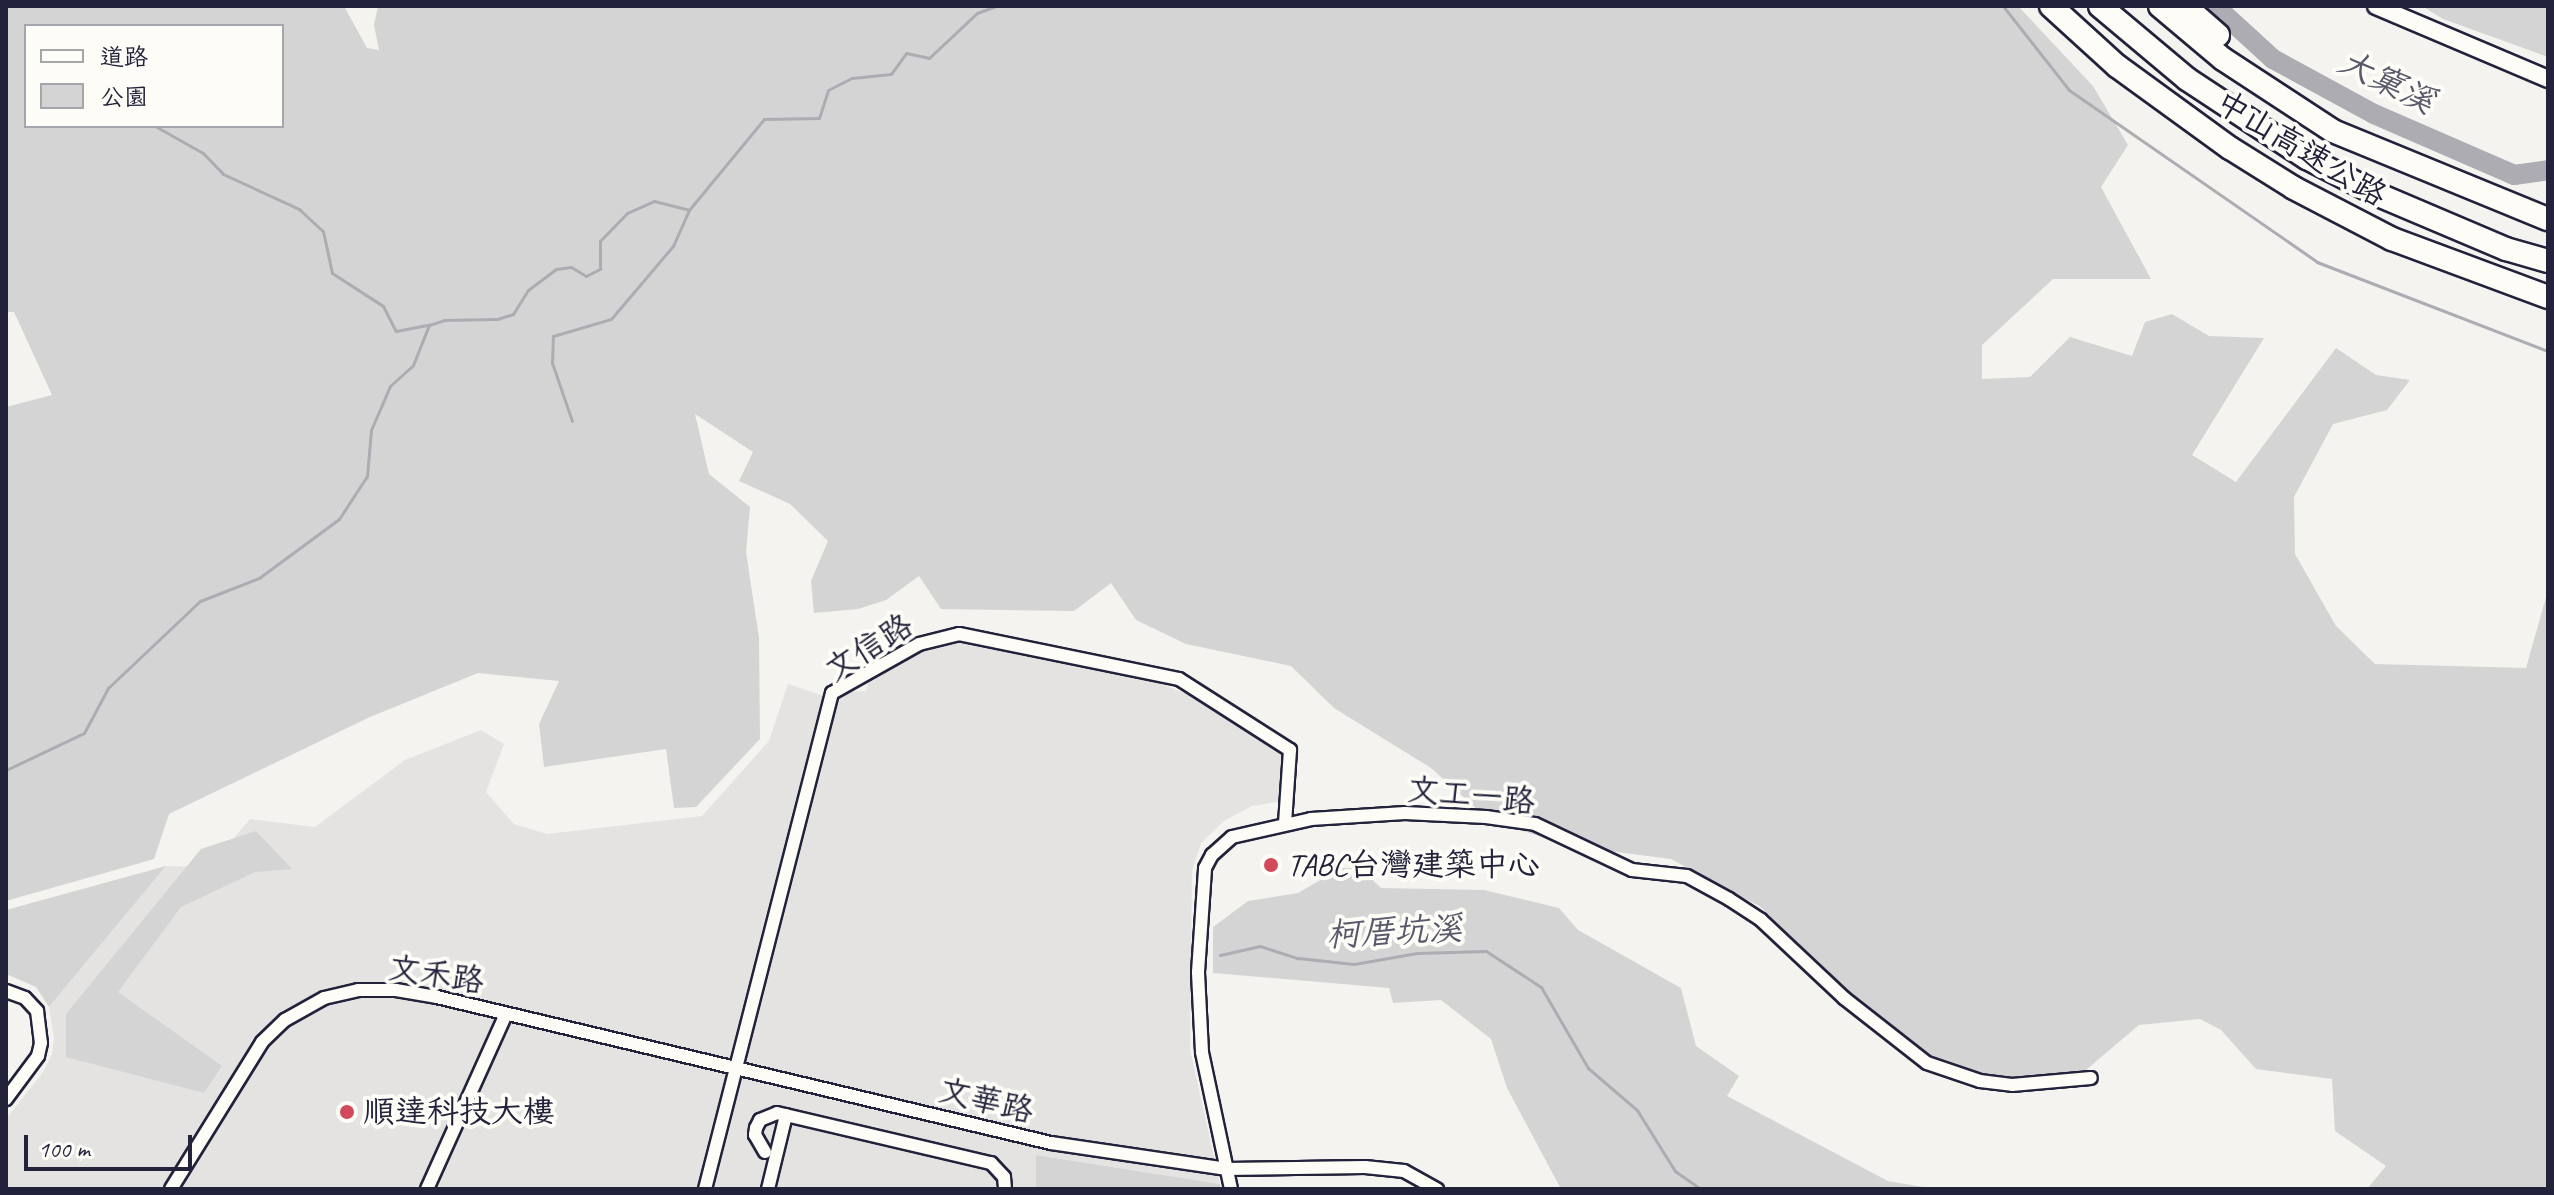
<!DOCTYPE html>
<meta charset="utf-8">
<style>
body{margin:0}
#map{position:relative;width:2554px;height:1195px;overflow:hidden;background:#f4f3ef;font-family:Caveat,"LXGW WenKai TC",sans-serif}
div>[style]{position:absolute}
.built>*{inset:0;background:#e4e3e2}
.green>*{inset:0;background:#d5d4d5}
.stream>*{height:3px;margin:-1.5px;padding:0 1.5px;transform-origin:1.5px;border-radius:1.5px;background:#acacb2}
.river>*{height:20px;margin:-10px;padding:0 10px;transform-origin:10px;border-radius:10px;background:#acacb2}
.roads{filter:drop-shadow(2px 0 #22223b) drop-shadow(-2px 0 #22223b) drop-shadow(0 2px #22223b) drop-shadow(0 -2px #22223b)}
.minor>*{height:12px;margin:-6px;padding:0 6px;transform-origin:6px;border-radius:6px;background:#fdfcf7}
.tertiary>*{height:16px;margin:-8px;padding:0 8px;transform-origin:8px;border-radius:8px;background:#fdfcf7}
.motorway>*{height:22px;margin:-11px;padding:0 11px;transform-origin:11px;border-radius:11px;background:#fdfcf7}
.dots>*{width:22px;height:22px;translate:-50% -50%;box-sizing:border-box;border:4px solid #fdfcf7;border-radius:50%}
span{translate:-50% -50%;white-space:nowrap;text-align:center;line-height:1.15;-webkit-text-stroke:8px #fdfcf7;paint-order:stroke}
.street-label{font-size:32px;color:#22223b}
.poi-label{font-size:32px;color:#22223b}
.left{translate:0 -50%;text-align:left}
.water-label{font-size:34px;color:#59596b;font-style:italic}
.frame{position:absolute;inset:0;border:8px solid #22223b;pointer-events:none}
.legend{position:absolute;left:24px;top:24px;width:260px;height:104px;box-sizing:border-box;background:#fdfcf7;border:2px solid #a5a5ac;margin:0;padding:10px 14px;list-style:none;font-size:24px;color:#22223b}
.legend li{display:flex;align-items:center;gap:16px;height:40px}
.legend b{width:40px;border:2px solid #a5a5ac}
.scale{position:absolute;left:24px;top:1135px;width:168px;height:36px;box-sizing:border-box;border:4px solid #22223b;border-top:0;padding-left:10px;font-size:24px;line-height:28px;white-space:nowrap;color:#22223b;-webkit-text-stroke:6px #fdfcf7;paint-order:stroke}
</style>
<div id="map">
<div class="built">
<div style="clip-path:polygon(947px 640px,1133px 673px,1189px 695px,1289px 749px,1283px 801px,1252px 806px,1224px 821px,1201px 843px,1192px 871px,1190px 1050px,1220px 1184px,1037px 1155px,1036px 1189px,6px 1189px,6px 1119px,43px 1072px,52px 1054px,54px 1038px,49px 1007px,166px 866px,209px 867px,250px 819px,315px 827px,405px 760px,481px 730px,504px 744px,486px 792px,514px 824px,547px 834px,702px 816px,769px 741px,788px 684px,830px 698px,841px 692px,866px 691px,869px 681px,932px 643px)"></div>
</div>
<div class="green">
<div style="clip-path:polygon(evenodd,6px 6px,344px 6px,367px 48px,379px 50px,374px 25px,378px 6px,2018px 6px,2093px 86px,2128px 145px,2101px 187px,2151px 279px,2053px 279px,1982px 345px,1982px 379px,2030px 377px,2070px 337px,2132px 356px,2145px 322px,2172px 314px,2209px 336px,2264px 338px,2192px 455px,2236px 482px,2336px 348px,2376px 375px,2410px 380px,2387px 410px,2333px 424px,2294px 497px,2295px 554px,2336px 626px,2375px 664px,2526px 668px,2548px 590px,2548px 1189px,2367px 1189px,2386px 1166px,2335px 1131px,2332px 1079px,2256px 1069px,2221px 1030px,2200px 1019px,2139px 1025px,2080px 1075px,2012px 1083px,1937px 1067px,1821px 969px,1761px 907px,1671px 859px,1570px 846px,1489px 820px,1431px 768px,1334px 708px,1291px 666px,1186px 644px,1136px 620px,1111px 583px,1074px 611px,941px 609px,919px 576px,886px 600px,858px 609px,814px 613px,811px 581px,828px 541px,790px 504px,739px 481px,753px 452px,695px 414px,709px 474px,750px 507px,746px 552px,759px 638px,760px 739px,696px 807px,674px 808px,666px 749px,544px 767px,539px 724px,559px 681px,478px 673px,370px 717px,169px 814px,154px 859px,6px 901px,6px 407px,52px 395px,14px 312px,6px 312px,6px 6px,26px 26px,282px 26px,282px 126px,26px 126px,26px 26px)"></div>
<div style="clip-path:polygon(2422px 6px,2548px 6px,2548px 57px,2443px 19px)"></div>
<div style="clip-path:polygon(256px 831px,292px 869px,255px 872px,181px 907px,118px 992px,222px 1066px,204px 1093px,66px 1057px,66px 1014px,201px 849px)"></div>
<div style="clip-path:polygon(166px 866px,49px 1007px,36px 987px,6px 974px,6px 910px)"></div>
<div style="clip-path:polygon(1341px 868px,1360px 868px,1381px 888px,1484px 890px,1559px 908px,1578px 930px,1681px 988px,1696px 1046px,1739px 1076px,1727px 1096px,1888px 1181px,1935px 1189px,1561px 1189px,1507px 1088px,1491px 1039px,1441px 1000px,1393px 1003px,1389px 988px,1213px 973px,1213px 927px,1248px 901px,1298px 893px)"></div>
<div style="clip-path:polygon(1036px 1155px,1220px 1184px,1221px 1189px,1036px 1189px)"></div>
</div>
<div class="stream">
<div style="left:2003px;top:6px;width:107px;rotate:51.8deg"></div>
<div style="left:2069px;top:90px;width:302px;rotate:34.7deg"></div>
<div style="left:2317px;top:262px;width:248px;rotate:21.1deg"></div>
<div style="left:155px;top:126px;width:55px;rotate:29.4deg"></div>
<div style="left:203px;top:153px;width:29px;rotate:46deg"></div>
<div style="left:223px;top:174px;width:84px;rotate:24.7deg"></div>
<div style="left:299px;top:209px;width:33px;rotate:43deg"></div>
<div style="left:323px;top:231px;width:43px;rotate:77.9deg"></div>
<div style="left:332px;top:273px;width:61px;rotate:32.9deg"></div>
<div style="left:383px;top:306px;width:28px;rotate:63deg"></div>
<div style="left:396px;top:331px;width:33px;rotate:-11deg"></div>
<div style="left:572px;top:421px;width:61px;rotate:-109deg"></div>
<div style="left:552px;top:363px;width:27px;rotate:-88deg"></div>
<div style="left:553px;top:336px;width:60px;rotate:-16.3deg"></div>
<div style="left:611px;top:319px;width:96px;rotate:-49.7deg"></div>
<div style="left:673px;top:246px;width:39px;rotate:-66deg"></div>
<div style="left:6px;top:770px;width:86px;rotate:-25.4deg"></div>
<div style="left:84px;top:733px;width:51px;rotate:-61.9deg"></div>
<div style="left:108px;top:688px;width:127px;rotate:-43.4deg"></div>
<div style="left:200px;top:601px;width:63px;rotate:-21.3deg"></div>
<div style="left:259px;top:578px;width:99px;rotate:-36.4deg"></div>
<div style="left:339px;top:519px;width:51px;rotate:-56.9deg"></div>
<div style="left:367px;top:476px;width:46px;rotate:-85deg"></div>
<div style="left:371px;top:430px;width:48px;rotate:-66.6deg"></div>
<div style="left:390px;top:386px;width:31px;rotate:-42deg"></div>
<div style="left:413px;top:365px;width:43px;rotate:-68.2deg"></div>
<div style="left:429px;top:325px;width:16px;rotate:-18deg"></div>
<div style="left:444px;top:320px;width:53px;rotate:-1.1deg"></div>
<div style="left:497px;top:319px;width:17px;rotate:-17deg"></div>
<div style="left:513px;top:314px;width:28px;rotate:-58deg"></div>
<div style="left:528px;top:290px;width:35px;rotate:-37deg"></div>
<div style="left:556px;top:269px;width:15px;rotate:-8deg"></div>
<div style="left:571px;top:267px;width:17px;rotate:31deg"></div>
<div style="left:586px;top:276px;width:16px;rotate:-27deg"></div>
<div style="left:600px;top:269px;width:28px;rotate:-90deg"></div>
<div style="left:600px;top:241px;width:39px;rotate:-46deg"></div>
<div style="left:627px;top:213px;width:30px;rotate:-24deg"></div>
<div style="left:654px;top:201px;width:36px;rotate:14deg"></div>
<div style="left:689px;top:210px;width:118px;rotate:-50.5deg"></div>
<div style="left:764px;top:119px;width:55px;rotate:-1deg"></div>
<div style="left:819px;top:118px;width:29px;rotate:-72deg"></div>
<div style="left:828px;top:90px;width:27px;rotate:-27deg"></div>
<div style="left:852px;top:78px;width:39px;rotate:-6deg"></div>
<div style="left:891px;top:74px;width:26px;rotate:-54deg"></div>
<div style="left:906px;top:53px;width:24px;rotate:12deg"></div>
<div style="left:929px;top:58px;width:66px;rotate:-43.2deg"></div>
<div style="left:977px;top:13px;width:20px;rotate:-20deg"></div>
<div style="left:1220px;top:955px;width:41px;rotate:-12.7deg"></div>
<div style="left:1260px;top:946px;width:40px;rotate:18deg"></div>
<div style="left:1298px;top:958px;width:56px;rotate:6.1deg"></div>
<div style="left:1354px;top:964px;width:64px;rotate:-9.9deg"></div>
<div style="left:1417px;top:953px;width:69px;rotate:-1.7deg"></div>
<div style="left:1486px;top:951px;width:66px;rotate:33.2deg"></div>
<div style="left:1541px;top:987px;width:94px;rotate:59.9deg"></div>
<div style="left:1588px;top:1068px;width:65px;rotate:40.6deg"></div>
<div style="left:1637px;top:1110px;width:72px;rotate:58.1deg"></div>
<div style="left:1675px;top:1171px;width:32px;rotate:35deg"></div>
</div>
<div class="river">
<div style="left:2215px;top:6px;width:79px;rotate:42.4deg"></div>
<div style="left:2273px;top:59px;width:115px;rotate:28.6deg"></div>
<div style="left:2374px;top:114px;width:153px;rotate:23.5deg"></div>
<div style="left:2514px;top:175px;width:34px;rotate:-8deg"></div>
</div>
<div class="roads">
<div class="minor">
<div style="left:6px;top:991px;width:20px;rotate:20deg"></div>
<div style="left:25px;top:998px;width:18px;rotate:47deg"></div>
<div style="left:37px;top:1011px;width:32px;rotate:83deg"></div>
<div style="left:41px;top:1043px;width:13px;rotate:103deg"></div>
<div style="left:38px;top:1056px;width:54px;rotate:126.7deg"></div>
<div style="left:765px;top:1152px;width:20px;rotate:-120deg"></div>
<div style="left:755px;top:1135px;width:7px;rotate:-82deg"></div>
<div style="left:756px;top:1128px;width:9px;rotate:-63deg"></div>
<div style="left:760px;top:1120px;width:18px;rotate:-22deg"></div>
<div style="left:777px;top:1113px;width:220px;rotate:13.2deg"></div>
<div style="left:991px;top:1163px;width:19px;rotate:47deg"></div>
<div style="left:1004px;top:1177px;width:12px;rotate:85deg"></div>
<div style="left:171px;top:1189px;width:173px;rotate:-58.2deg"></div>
<div style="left:262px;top:1042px;width:32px;rotate:-44deg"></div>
<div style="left:285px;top:1020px;width:45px;rotate:-29.4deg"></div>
<div style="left:324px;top:998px;width:35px;rotate:-13deg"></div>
<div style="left:358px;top:990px;width:38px"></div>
<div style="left:396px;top:990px;width:42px;rotate:9.7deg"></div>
<div style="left:437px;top:997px;width:631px;rotate:13.38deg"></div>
<div style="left:1051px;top:1143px;width:178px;rotate:8.4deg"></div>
<div style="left:1227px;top:1169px;width:138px;rotate:-0.8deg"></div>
<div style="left:1365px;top:1167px;width:39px;rotate:6deg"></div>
<div style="left:1404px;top:1171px;width:38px;rotate:29deg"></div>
<div style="left:427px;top:1189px;width:192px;rotate:-65.7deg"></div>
<div style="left:705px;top:1189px;width:512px;rotate:-75.64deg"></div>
<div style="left:832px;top:693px;width:100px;rotate:-29.4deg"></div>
<div style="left:919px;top:644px;width:41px;rotate:-14deg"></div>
<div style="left:959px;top:634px;width:225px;rotate:11.6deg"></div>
<div style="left:1179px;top:679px;width:132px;rotate:32.6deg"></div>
<div style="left:1290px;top:750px;width:73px;rotate:93.9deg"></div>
<div style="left:768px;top:1189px;width:76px;rotate:-76.3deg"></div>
<div style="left:1231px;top:1189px;width:140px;rotate:-102deg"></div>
<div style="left:1202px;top:1052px;width:80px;rotate:-92.9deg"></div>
<div style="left:1198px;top:972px;width:104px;rotate:-86.1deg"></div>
<div style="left:1205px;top:868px;width:15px;rotate:-62deg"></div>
<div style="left:1212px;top:855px;width:27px;rotate:-42deg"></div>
<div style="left:1232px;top:837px;width:81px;rotate:-12.8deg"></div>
<div style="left:1311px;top:819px;width:94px;rotate:-3.7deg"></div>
<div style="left:1405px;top:813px;width:81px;rotate:2.8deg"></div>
<div style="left:1486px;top:817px;width:49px;rotate:8.1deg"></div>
<div style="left:1535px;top:824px;width:107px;rotate:25.4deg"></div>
<div style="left:1632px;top:870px;width:55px;rotate:6.2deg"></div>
<div style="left:1687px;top:876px;width:48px;rotate:28.7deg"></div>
<div style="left:1729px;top:899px;width:38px;rotate:33deg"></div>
<div style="left:1761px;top:920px;width:114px;rotate:43.2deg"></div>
<div style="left:1844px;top:998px;width:105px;rotate:38.1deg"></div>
<div style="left:1927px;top:1063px;width:56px;rotate:18.8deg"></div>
<div style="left:1980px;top:1081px;width:32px;rotate:7deg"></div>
<div style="left:2012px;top:1085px;width:79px;rotate:-5.1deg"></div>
</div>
<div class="tertiary">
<div style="left:2376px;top:6px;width:187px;rotate:23deg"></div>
</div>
<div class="motorway">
<div style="left:2051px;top:6px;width:89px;rotate:42.3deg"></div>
<div style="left:2117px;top:66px;width:140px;rotate:36deg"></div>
<div style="left:2230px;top:148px;width:75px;rotate:32deg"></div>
<div style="left:2294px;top:188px;width:110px;rotate:27.5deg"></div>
<div style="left:2392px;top:239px;width:166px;rotate:20.4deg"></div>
<div style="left:2100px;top:6px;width:114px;rotate:40deg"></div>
<div style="left:2187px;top:79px;width:144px;rotate:33.4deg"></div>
<div style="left:2307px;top:158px;width:83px;rotate:27.2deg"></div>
<div style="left:2381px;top:196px;width:136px;rotate:23deg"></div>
<div style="left:2506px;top:249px;width:44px;rotate:15.9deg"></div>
<div style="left:2160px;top:6px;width:82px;rotate:40.1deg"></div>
<div style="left:2223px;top:59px;width:131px;rotate:33.2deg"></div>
<div style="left:2333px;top:131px;width:232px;rotate:22.3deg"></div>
<div style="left:2185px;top:6px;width:44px;rotate:41.3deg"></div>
</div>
</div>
<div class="dots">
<div style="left:1271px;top:865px;background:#d1495b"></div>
<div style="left:347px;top:1112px;background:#d1495b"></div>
</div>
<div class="street-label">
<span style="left:2301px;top:149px;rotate:31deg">中山高速公路</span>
<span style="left:869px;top:648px;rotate:-32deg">文信路</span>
<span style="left:1471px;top:796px;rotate:6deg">文工一路</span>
<span style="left:436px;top:975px;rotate:9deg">文禾路</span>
<span style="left:986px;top:1101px;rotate:14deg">文華路</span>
</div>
<div class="poi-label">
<span class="left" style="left:1287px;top:865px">TABC台灣建築中心</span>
<span class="left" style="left:363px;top:1112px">順達科技大樓</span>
</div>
<div class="water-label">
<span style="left:2387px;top:81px;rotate:26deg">大窠溪</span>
<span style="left:1394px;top:931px;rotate:-3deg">柯厝坑溪</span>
</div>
<div class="frame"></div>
<ul class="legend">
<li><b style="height:10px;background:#fdfcf7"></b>道路</li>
<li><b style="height:22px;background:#d5d4d5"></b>公園</li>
</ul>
<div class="scale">100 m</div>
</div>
